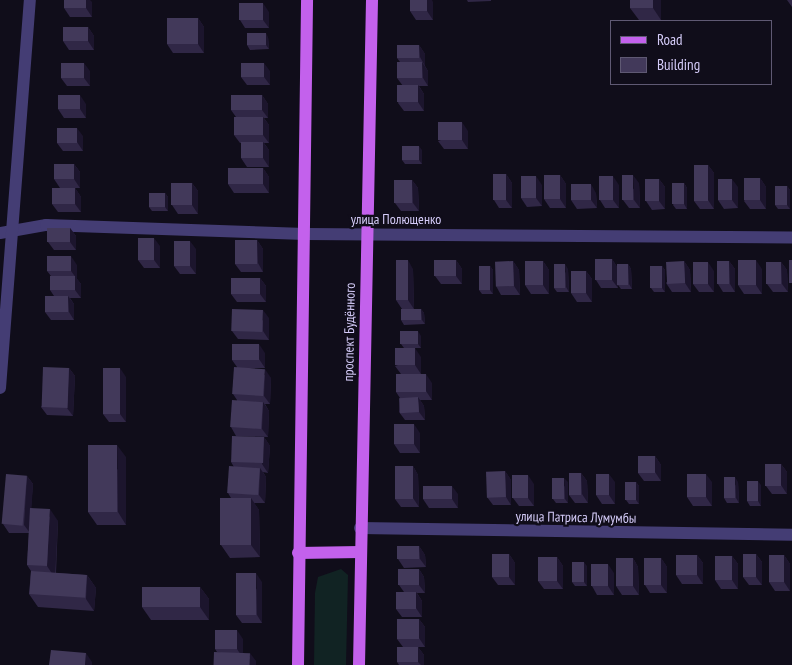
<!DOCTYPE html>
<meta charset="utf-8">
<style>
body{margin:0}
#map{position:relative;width:792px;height:665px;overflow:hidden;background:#100d1a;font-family:"PT Sans Narrow",sans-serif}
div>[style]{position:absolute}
.green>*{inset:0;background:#112323}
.minor>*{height:12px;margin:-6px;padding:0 6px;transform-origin:6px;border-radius:6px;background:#443d74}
.primary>*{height:12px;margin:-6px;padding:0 6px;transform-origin:6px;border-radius:6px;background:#c361ec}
.wall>*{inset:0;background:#302746}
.shaded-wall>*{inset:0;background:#1c152d}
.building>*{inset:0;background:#42395a;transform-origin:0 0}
span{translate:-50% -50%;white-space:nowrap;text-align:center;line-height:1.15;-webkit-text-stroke:4.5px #100d1a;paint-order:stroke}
.street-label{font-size:14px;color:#d5ccf9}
.legend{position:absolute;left:610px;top:20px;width:162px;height:65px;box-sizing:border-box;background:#100d1a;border:1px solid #5f5973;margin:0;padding:6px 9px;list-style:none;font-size:15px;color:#d5ccf9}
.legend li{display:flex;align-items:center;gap:10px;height:25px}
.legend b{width:25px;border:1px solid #5f5973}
</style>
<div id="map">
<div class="green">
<div style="clip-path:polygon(341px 569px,348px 575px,346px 665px,314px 665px,315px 593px,318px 577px)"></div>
</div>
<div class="minor">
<div style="left:0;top:233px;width:47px;rotate:-9.9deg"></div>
<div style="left:46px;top:225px;width:259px;rotate:2deg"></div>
<div style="left:305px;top:234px;width:487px;rotate:0.4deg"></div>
<div style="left:0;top:388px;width:389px;rotate:-85.6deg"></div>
<div style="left:360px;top:528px;width:432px;rotate:0.9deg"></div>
</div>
<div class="primary">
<div style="left:298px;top:553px;width:62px;rotate:-0.9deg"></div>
<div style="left:298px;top:665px;width:665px;rotate:-89.22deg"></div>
<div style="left:359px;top:665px;width:665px;rotate:-88.88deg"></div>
</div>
<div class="wall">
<div style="clip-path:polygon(467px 0,491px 0,491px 1px,468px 2px)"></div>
<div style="clip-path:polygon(661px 0,661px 20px,639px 20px,630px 8px)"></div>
<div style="clip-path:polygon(787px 0,792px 0,792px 7px)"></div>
<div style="clip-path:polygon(92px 2px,92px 17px,70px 17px,64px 8px)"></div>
<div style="clip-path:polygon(433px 2px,433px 20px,416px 20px,410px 11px)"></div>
<div style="clip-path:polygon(269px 12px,269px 28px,245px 28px,240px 20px)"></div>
<div style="clip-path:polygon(198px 18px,204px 27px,204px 53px,173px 53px,167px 44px)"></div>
<div style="clip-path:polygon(88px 27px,94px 36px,94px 50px,69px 50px,63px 41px)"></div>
<div style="clip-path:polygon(268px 37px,269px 49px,250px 50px,247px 45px)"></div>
<div style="clip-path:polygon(419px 45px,425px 54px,425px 66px,428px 71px,428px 86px,419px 86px,424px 94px,424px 111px,404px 111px,398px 103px,403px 86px,397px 78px,400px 62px,397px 58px)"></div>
<div style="clip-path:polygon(90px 71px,90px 86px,67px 86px,61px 78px)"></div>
<div style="clip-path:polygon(270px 71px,270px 85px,247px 85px,241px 77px)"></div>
<div style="clip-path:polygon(262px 95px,268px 104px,268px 118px,264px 118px,269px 125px,269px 143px,264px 143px,269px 150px,269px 167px,247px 167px,241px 158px,241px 143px,240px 143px,234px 135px,236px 117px,231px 110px)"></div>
<div style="clip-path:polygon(86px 104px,86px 118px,64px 118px,58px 109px)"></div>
<div style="clip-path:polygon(468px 131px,468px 149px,444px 149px,438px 141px)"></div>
<div style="clip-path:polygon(83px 136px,83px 151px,63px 151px,57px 143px)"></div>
<div style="clip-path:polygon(422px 150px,422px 164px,405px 164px,402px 160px)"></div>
<div style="clip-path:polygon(74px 164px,80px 172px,80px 188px,60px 188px,54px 179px)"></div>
<div style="clip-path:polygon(708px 165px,714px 173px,714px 209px,700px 209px,694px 201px)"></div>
<div style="clip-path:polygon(263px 168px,269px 177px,269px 193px,234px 193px,228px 184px)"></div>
<div style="clip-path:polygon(506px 174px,512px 183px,512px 208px,499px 208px,494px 200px)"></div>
<div style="clip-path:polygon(560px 175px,566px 184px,566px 208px,550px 208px,544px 199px)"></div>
<div style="clip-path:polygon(760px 178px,766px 187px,766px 209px,750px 209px,744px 201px)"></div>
<div style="clip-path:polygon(659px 179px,665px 187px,665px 209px,652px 210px,646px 201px)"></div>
<div style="clip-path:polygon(412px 180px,418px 188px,419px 211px,401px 211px,395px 203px)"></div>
<div style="clip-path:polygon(192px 183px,198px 191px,198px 214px,178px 214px,172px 205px)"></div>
<div style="clip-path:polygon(639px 183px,640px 208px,629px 208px,623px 200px)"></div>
<div style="clip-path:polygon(684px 183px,687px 188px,687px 209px,676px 209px,673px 205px)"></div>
<div style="clip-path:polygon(542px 185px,542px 206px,527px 207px,521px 198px)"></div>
<div style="clip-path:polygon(619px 185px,619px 208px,605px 208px,600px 200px)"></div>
<div style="clip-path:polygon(787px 186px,790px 190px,790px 209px,778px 209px,775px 205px)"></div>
<div style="clip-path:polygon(738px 187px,738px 208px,724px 209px,718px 200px)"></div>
<div style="clip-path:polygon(75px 188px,81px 197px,81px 212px,58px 212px,52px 204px)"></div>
<div style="clip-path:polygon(165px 193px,168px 197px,168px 211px,152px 211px,149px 207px)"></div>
<div style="clip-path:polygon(596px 193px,597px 208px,577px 209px,571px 200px)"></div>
<div style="clip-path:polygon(70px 228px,76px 236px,76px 250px,54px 250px,48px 242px)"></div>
<div style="clip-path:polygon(257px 240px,263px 249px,263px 272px,241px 272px,235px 264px)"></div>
<div style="clip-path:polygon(160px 246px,160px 268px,144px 268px,138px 260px)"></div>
<div style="clip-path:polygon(196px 249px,196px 274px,180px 274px,174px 266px)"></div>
<div style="clip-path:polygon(612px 259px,617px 267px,628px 264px,631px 269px,632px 289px,621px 289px,618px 285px,618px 288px,601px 288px,596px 280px)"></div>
<div style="clip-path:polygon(456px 260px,462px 269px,462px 284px,441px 284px,435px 276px)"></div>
<div style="clip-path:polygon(513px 261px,519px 270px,520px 295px,501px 295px,496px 286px)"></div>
<div style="clip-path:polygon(543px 261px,549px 270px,549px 294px,531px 294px,525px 285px)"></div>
<div style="clip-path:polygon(684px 261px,690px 270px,691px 292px,672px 292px,666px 283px)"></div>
<div style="clip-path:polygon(729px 261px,735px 269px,735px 292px,723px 292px,718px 284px)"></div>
<div style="clip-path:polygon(781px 262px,787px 270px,788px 292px,773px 292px,767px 284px)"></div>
<div style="clip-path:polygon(77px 265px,77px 279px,81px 284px,81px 298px,70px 298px,74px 304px,74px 320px,51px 320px,45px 312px,54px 296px,50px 290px,51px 276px,47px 271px)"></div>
<div style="clip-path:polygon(490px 266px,493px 270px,493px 294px,482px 294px,479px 290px)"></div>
<div style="clip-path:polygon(662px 266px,665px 270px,665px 292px,654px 292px,651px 288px)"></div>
<div style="clip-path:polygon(413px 269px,414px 309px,421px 309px,424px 313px,425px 324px,404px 325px,401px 320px,402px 309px,396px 300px)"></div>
<div style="clip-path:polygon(568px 269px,569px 292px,557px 292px,554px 288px)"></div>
<div style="clip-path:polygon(762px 269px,762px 294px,744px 294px,738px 285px)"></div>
<div style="clip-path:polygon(586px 271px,592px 279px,592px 302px,577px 302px,571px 293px)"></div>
<div style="clip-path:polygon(714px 271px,714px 292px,699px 292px,693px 284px)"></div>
<div style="clip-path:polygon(260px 278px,266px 286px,266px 302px,237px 302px,231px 294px)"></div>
<div style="clip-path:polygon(269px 318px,269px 340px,238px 339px,232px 331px)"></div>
<div style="clip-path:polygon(421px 336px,421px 348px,404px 348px,401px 344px)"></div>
<div style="clip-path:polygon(265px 353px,265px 368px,249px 368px,271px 378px,270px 404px,265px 404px,269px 411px,268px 437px,236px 436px,231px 427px,237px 400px,233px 394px,237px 367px,232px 360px)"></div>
<div style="clip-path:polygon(421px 357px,421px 374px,401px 374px,395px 366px)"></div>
<div style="clip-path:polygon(69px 368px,75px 376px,73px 416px,47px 415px,41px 407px)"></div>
<div style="clip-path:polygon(126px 377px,126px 422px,109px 422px,103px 414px)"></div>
<div style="clip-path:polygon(432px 383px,432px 400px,420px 400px,424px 406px,425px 420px,405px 420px,399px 412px,400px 398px,396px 392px)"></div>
<div style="clip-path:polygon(420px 433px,420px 453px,400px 453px,394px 444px)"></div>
<div style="clip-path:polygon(264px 437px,270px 446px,268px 473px,263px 472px,266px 477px,265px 503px,254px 503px,259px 510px,260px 557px,230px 558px,221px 545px,231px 498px,228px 493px,234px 467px,231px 462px)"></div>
<div style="clip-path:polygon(655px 456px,661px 465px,661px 481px,644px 481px,638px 473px)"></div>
<div style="clip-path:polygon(126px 457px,126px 525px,97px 525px,88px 512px)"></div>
<div style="clip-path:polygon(781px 464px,787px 472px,787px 494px,772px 494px,766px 486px)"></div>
<div style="clip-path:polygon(413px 466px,418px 475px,419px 507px,401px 507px,395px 499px)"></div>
<div style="clip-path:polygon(505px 471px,511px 480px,511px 505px,493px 505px,487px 497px)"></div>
<div style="clip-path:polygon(581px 473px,587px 481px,588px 503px,575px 503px,569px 495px)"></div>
<div style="clip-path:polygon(27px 476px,33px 484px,31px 508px,58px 521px,56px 573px,87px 575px,96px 588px,94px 611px,38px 607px,29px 594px,31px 571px,27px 565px,29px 533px,9px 533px,3px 524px)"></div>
<div style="clip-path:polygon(568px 482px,568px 503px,556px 503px,553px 499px)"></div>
<div style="clip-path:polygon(615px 482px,615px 504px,602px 504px,596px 495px)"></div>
<div style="clip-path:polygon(636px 482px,639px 486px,639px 504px,629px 504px,626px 500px)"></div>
<div style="clip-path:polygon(712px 482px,712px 506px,693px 506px,687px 497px)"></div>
<div style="clip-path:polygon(738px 482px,739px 503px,727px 503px,724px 498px)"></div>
<div style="clip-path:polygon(534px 484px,534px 506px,519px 506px,513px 498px)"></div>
<div style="clip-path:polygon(761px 485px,761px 506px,750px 506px,747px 501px)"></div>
<div style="clip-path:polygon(458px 494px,458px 508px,429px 508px,423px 499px)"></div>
<div style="clip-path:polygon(419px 546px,425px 555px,426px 567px,404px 568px,398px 559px)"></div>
<div style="clip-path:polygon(509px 554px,515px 563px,515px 585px,498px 585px,492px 577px)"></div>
<div style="clip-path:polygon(756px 554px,762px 562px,762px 585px,749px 585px,743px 577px)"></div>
<div style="clip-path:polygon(697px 555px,703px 563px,703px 584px,682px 584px,676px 575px)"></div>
<div style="clip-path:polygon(784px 555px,790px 564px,790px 591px,775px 591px,769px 582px)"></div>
<div style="clip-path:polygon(732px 556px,738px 564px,738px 589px,721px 589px,715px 580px)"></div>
<div style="clip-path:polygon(557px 557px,563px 566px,563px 589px,544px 589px,538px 581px)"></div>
<div style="clip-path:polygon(633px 558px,638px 567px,639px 595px,622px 595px,616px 586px)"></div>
<div style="clip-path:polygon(661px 558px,667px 567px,667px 593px,650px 593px,645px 585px)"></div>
<div style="clip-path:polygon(587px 566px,587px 586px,575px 586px,572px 582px)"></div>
<div style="clip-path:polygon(419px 569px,424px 577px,425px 593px,417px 593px,422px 601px,422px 617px,402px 617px,396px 609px,404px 592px,399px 585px)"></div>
<div style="clip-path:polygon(614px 573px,614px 595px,597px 595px,592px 586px)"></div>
<div style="clip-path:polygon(262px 582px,262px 623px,242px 623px,236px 615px)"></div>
<div style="clip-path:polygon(200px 587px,209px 599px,209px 620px,151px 620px,142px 607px)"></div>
<div style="clip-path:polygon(419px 619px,425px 627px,425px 647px,403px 647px,397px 639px)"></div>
<div style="clip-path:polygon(243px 639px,243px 653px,256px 661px,217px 652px,215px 649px)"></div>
<div style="clip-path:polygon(418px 647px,424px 655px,424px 665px,399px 665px,397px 662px)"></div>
</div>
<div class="shaded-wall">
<div style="clip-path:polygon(86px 0,90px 0,92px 2px,92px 17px,86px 8px)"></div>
<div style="clip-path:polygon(427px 0,432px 0,433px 2px,433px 20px,427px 11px)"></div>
<div style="clip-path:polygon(653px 0,661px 0,661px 20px,653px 8px)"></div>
<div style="clip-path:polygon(263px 3px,269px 12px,269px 28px,263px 20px)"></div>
<div style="clip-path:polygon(198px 18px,204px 27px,204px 53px,198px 44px)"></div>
<div style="clip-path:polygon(88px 27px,94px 36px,94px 50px,88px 41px)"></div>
<div style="clip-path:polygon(266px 33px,268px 37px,269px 49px,266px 45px)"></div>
<div style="clip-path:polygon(419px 45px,425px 54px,425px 66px,420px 57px)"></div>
<div style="clip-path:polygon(422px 62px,428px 71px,428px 86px,423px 78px)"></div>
<div style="clip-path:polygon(84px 63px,90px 71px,90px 86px,84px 78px)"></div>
<div style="clip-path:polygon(264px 63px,270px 71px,270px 85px,264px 77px)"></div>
<div style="clip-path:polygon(418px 85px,424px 94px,424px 111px,418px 102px)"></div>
<div style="clip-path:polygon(80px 95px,86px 104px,86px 118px,80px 109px)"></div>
<div style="clip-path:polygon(262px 95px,268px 104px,268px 118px,262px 110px)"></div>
<div style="clip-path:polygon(263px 117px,269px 125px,269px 143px,263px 135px)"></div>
<div style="clip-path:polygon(462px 122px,468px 131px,468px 149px,462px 140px)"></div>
<div style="clip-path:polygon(77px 128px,83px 136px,83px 151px,77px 142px)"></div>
<div style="clip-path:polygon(263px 142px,269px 150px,269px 167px,263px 158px)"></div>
<div style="clip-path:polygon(419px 146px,422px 150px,422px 164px,419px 160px)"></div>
<div style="clip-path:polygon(74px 164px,80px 172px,80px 188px,74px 179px)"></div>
<div style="clip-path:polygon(708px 165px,714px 173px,714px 209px,708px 200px)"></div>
<div style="clip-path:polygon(263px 168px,269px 177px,269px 193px,263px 184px)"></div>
<div style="clip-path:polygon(506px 174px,512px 183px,512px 208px,506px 200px)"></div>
<div style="clip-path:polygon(560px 175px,566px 184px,566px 208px,560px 199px)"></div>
<div style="clip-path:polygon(633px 175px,639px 183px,640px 208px,634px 200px)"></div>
<div style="clip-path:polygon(536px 176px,542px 185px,542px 206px,536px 198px)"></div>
<div style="clip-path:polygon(613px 176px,619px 185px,619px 208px,613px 200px)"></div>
<div style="clip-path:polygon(760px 178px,766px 187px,766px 209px,760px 200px)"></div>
<div style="clip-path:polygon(659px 179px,665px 187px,665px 209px,659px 201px)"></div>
<div style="clip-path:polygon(732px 179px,738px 187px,738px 208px,732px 200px)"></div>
<div style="clip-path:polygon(412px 180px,418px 188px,419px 211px,413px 203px)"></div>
<div style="clip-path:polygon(192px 183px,198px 191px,198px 214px,192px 205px)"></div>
<div style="clip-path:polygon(684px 183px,687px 188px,687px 209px,684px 204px)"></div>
<div style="clip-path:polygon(591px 184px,596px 193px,597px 208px,591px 200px)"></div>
<div style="clip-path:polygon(787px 186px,790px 190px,790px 209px,787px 205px)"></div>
<div style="clip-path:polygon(75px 188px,81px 197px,81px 212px,75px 204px)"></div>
<div style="clip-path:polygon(165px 193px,168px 197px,168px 211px,165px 207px)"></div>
<div style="clip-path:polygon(70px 228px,76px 236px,76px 250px,70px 242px)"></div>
<div style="clip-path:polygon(154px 238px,160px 246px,160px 268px,154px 260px)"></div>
<div style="clip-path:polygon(257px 240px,263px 249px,263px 272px,258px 263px)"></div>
<div style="clip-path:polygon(190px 241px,196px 249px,196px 274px,190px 266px)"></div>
<div style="clip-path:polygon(71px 256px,77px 265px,77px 279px,71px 271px)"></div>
<div style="clip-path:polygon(612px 259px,618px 268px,618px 288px,612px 280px)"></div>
<div style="clip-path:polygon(408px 260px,413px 269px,414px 309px,408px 300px)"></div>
<div style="clip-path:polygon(456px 260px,462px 269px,462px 284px,456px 276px)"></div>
<div style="clip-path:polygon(756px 260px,762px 269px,762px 294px,756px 285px)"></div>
<div style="clip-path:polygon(513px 261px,519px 270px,520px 295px,514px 286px)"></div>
<div style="clip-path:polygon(543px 261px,549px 270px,549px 294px,543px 285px)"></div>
<div style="clip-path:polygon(684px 261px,690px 270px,691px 292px,685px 283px)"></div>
<div style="clip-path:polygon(729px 261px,735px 269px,735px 292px,730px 284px)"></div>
<div style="clip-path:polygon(708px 262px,714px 271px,714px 292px,708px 284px)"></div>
<div style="clip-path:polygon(781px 262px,787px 270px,788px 292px,782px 284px)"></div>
<div style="clip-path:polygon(565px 264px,568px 269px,569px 292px,566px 287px)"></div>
<div style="clip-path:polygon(628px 264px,631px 269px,632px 289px,629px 284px)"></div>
<div style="clip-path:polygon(490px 266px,493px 270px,493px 294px,490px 290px)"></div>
<div style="clip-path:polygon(662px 266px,665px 270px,665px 292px,662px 288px)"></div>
<div style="clip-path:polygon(586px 271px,592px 279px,592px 302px,586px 293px)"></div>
<div style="clip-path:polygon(75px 276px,81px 284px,81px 298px,75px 290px)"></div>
<div style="clip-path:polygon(260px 278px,266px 286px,266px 302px,260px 294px)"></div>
<div style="clip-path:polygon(68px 296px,74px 304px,74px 320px,69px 312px)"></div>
<div style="clip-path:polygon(421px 309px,424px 313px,425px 324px,422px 320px)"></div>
<div style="clip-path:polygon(263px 310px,269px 318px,269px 340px,263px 331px)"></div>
<div style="clip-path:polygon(418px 331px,421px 336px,421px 348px,418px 344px)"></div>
<div style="clip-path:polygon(259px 344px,265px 353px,265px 368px,259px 359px)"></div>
<div style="clip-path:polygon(415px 348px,421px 357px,421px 374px,415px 365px)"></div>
<div style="clip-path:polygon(69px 368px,75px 376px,73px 416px,67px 408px)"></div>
<div style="clip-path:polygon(120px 368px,126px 377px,126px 422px,120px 414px)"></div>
<div style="clip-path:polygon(265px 369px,271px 378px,270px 404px,264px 396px)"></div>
<div style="clip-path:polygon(426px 374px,432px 383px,432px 400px,426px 391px)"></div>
<div style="clip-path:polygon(418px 397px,424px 406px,425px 420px,419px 412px)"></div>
<div style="clip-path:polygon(263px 402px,269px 411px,268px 437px,262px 429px)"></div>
<div style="clip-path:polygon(414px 424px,420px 433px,420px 453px,414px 444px)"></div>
<div style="clip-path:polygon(264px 437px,270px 446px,268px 473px,262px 464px)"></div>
<div style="clip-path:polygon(117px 445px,126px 457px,126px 525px,118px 512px)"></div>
<div style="clip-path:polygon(655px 456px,661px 465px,661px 481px,655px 472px)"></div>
<div style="clip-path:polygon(781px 464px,787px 472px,787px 494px,781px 485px)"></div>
<div style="clip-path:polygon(413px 466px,418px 475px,419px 507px,413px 498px)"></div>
<div style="clip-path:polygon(260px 468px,266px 477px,265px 503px,259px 495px)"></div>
<div style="clip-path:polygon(505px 471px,511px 480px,511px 505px,506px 497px)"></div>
<div style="clip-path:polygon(581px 473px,587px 481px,588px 503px,582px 494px)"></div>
<div style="clip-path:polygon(609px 474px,615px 482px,615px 504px,609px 495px)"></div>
<div style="clip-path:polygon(706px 474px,712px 482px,712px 506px,706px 497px)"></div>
<div style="clip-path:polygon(528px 475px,534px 484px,534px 506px,528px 498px)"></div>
<div style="clip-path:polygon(27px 476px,33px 484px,30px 533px,24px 525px)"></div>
<div style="clip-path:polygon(735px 477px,738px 482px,739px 503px,736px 498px)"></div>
<div style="clip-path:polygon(564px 478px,568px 482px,568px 503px,565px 499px)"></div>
<div style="clip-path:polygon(758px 481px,761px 485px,761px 506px,758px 501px)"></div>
<div style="clip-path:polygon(636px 482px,639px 486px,639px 504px,636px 500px)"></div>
<div style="clip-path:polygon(452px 486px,458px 494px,458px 508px,452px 499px)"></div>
<div style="clip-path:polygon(251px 498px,259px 510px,260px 557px,251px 545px)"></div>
<div style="clip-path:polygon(50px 509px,58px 521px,55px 578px,47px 566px)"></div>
<div style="clip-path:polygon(419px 546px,425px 555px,426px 567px,420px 559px)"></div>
<div style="clip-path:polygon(509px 554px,515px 563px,515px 585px,509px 577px)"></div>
<div style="clip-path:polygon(756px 554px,762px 562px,762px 585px,756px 577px)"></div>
<div style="clip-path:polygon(697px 555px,703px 563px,703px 584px,697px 575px)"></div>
<div style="clip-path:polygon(784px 555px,790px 564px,790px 591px,784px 582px)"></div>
<div style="clip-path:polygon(732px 556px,738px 564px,738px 589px,732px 580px)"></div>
<div style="clip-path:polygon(557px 557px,563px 566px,563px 589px,557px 581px)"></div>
<div style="clip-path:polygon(633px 558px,638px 567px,639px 595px,633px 586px)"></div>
<div style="clip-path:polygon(661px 558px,667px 567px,667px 593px,661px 585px)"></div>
<div style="clip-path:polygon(584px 562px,587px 566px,587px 586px,584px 582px)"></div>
<div style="clip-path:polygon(608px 564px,614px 573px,614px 595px,608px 586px)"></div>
<div style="clip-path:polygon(419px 569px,424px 577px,425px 593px,419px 585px)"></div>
<div style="clip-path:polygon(256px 573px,262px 582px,262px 623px,257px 615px)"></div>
<div style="clip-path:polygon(87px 575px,96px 588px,94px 611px,86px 599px)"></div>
<div style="clip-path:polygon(200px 587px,209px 599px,209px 620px,200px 607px)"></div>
<div style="clip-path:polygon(416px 592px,422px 601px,422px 617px,416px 608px)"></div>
<div style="clip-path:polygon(419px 619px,425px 627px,425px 647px,419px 638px)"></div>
<div style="clip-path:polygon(237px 630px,243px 639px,243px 658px,237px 649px)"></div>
<div style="clip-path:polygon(418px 647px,424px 655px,424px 665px,421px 665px,418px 662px)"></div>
<div style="clip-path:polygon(86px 653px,92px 662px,92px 665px,85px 665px)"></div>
<div style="clip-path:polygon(250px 653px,256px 661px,256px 665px,249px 665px)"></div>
</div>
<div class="building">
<div style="left:64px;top:0;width:22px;height:8px"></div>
<div style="left:410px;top:0;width:17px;height:11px"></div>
<div style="left:630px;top:0;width:23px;height:8px"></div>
<div style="left:239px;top:3px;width:24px;height:17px"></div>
<div style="left:198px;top:18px;width:26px;height:31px;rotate:90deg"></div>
<div style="left:63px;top:27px;width:25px;height:14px"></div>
<div style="left:247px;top:33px;width:19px;height:12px"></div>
<div style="left:397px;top:45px;width:22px;height:13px"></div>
<div style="left:397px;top:62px;width:25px;height:16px"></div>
<div style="left:61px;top:63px;width:23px;height:15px"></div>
<div style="left:241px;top:63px;width:23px;height:14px"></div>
<div style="left:418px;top:85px;width:17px;height:21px;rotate:90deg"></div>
<div style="left:58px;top:95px;width:22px;height:14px"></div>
<div style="left:231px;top:95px;width:31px;height:15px"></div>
<div style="left:234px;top:117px;width:29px;height:18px"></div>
<div style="left:462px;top:122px;width:18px;height:24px;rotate:90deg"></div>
<div style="left:57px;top:128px;width:20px;height:15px"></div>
<div style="left:241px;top:142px;width:22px;height:16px"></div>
<div style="left:402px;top:146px;width:17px;height:14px"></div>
<div style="left:54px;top:164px;width:20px;height:15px"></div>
<div style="left:694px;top:165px;width:14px;height:36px"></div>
<div style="left:263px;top:168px;width:16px;height:35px;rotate:90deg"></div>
<div style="left:506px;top:174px;width:26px;height:13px;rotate:90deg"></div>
<div style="left:544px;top:175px;width:16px;height:24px"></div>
<div style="left:622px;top:175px;width:11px;height:25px"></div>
<div style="left:521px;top:176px;width:15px;height:22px"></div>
<div style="left:613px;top:176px;width:24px;height:14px;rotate:90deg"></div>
<div style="left:760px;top:178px;width:22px;height:16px;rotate:90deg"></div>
<div style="left:645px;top:179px;width:14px;height:22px"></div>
<div style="left:718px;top:179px;width:14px;height:21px"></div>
<div style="left:394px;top:180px;width:18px;height:23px"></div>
<div style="left:171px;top:183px;width:21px;height:22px"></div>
<div style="left:684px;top:183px;width:21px;height:12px;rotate:90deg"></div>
<div style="left:591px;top:184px;width:16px;height:20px;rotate:90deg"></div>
<div style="left:775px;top:186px;width:12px;height:19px"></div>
<div style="left:52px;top:188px;width:23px;height:16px"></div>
<div style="left:149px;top:193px;width:16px;height:14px"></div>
<div style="left:47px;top:228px;width:23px;height:14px"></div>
<div style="left:138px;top:238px;width:16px;height:22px"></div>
<div style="left:235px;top:240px;width:22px;height:24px"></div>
<div style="left:174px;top:241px;width:16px;height:25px"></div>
<div style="left:47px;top:256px;width:24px;height:15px"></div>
<div style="left:595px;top:259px;width:17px;height:21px"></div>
<div style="left:396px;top:260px;width:12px;height:40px"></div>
<div style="left:434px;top:260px;width:22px;height:16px"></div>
<div style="left:756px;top:260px;width:25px;height:18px;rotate:90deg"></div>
<div style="left:789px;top:260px;width:3px;height:23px"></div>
<div style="left:513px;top:261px;width:25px;height:18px;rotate:88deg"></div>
<div style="left:525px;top:261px;width:18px;height:24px"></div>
<div style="left:684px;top:261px;width:22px;height:18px;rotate:87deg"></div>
<div style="left:717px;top:261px;width:12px;height:23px"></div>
<div style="left:693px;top:262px;width:15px;height:22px"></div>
<div style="left:766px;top:262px;width:15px;height:22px"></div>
<div style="left:554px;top:264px;width:11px;height:24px"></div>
<div style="left:617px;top:264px;width:11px;height:21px"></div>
<div style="left:479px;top:266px;width:11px;height:24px"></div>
<div style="left:650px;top:266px;width:12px;height:22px"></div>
<div style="left:571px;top:271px;width:15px;height:22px"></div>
<div style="left:50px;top:276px;width:25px;height:14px"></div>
<div style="left:231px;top:278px;width:29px;height:16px"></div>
<div style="left:45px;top:296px;width:23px;height:16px"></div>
<div style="left:232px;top:309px;width:31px;height:22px;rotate:2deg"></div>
<div style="left:401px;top:309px;width:20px;height:11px"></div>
<div style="left:418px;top:331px;width:13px;height:18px;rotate:90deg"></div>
<div style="left:232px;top:344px;width:27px;height:16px"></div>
<div style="left:415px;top:348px;width:17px;height:20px;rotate:90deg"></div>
<div style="left:43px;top:367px;width:26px;height:40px;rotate:2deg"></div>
<div style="left:234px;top:367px;width:31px;height:27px;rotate:4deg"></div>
<div style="left:103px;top:368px;width:17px;height:46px"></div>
<div style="left:396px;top:374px;width:30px;height:18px"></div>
<div style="left:418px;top:397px;width:15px;height:19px;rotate:86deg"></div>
<div style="left:232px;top:400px;width:31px;height:27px;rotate:4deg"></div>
<div style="left:394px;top:424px;width:20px;height:20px"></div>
<div style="left:232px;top:436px;width:32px;height:26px;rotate:2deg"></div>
<div style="left:88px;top:445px;width:29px;height:67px"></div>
<div style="left:638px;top:456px;width:17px;height:17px"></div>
<div style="left:765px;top:464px;width:16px;height:22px"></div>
<div style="left:229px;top:466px;width:31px;height:27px;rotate:4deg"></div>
<div style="left:395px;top:466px;width:18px;height:33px"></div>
<div style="left:505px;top:471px;width:26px;height:19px;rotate:88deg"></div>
<div style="left:569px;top:473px;width:12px;height:22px"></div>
<div style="left:6px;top:474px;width:21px;height:50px;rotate:5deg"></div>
<div style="left:596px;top:474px;width:13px;height:21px"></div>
<div style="left:687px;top:474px;width:19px;height:23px"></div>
<div style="left:528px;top:475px;width:23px;height:16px;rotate:90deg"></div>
<div style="left:724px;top:477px;width:11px;height:21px"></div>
<div style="left:552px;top:478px;width:12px;height:21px"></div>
<div style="left:747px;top:481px;width:11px;height:20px"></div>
<div style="left:625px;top:482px;width:11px;height:18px"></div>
<div style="left:423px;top:486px;width:29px;height:13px"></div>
<div style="left:220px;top:498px;width:31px;height:47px"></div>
<div style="left:30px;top:508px;width:20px;height:57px;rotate:3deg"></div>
<div style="left:397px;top:546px;width:22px;height:13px"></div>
<div style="left:492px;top:554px;width:17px;height:23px"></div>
<div style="left:743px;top:554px;width:13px;height:23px"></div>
<div style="left:676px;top:555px;width:21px;height:20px"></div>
<div style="left:769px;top:555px;width:15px;height:27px"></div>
<div style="left:715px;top:556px;width:17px;height:24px"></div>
<div style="left:538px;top:557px;width:19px;height:24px"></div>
<div style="left:616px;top:558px;width:17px;height:28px"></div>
<div style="left:644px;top:558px;width:17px;height:27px"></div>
<div style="left:572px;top:562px;width:12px;height:20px"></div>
<div style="left:591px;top:564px;width:17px;height:22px"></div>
<div style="left:398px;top:569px;width:21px;height:16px"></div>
<div style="left:31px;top:571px;width:56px;height:23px;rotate:4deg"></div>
<div style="left:236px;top:573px;width:20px;height:42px"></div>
<div style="left:142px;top:587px;width:58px;height:20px"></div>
<div style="left:396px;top:592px;width:20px;height:17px"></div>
<div style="left:397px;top:619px;width:22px;height:20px"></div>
<div style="left:237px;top:630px;width:19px;height:22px;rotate:90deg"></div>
<div style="left:397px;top:647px;width:21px;height:15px"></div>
<div style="clip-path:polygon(51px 650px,86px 653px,85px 665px,49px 665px)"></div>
<div style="left:214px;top:652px;width:36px;height:13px;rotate:2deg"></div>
</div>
<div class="street-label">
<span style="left:396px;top:219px">улица Полющенко</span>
<span style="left:349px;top:332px;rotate:-89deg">проспект Будённого</span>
<span style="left:576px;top:517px;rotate:1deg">улица Патриса Лумумбы</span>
</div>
<ul class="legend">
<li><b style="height:6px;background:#c361ec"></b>Road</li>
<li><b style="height:14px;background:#42395a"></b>Building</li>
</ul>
</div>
